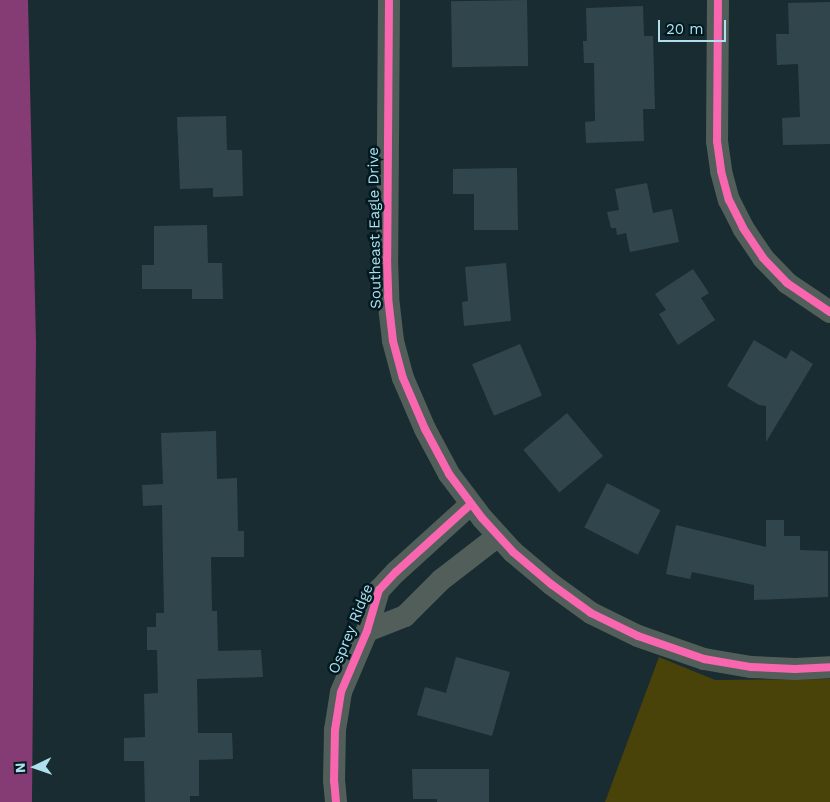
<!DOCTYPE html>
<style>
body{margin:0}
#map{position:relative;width:830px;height:802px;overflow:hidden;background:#192c31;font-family:"Work Sans",sans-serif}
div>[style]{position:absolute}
.green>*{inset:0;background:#494209}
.water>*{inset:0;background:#853b73}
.building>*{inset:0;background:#31464c;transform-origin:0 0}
.street>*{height:22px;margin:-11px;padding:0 11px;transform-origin:11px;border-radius:11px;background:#525e5a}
.cycleway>*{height:8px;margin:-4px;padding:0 4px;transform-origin:4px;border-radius:4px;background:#f766af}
span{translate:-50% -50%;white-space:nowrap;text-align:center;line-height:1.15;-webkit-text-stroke:5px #02191f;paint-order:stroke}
.street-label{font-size:15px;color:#afdfee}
.north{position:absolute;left:10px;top:742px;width:50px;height:50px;-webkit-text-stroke:4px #02191f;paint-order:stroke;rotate:267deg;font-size:14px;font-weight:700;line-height:20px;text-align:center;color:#afdfee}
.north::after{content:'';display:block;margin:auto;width:18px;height:22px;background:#afdfee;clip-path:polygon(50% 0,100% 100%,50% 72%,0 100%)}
.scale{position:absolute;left:658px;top:20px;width:68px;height:22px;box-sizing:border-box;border:2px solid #afdfee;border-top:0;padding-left:6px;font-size:15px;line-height:18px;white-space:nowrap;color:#afdfee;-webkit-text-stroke:4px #02191f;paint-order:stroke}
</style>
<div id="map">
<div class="green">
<div style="clip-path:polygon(659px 657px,715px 680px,830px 679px,830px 802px,605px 802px)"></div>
</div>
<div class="water">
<div style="clip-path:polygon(0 0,28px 0,36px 342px,32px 802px,0 802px)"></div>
</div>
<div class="building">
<div style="left:527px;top:0;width:66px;height:76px;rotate:89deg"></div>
<div style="clip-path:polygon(830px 2px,830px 144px,783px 145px,782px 118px,800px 117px,798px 64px,777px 65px,776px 34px,789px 34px,788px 3px)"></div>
<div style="clip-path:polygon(643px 6px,644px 36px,653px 36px,655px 109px,643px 109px,644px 141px,586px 143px,585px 122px,595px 121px,594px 63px,584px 63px,583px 41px,587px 41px,586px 8px)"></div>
<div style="clip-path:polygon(226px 116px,227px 150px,242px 150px,243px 196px,213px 197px,213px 188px,180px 189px,177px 117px)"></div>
<div style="clip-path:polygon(517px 168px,518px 230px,474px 230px,474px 194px,453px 194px,453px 169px)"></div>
<div style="clip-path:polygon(647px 183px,653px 213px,672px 209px,679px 242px,630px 252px,626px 233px,617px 235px,616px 228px,611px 228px,607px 212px,619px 210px,615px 189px)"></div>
<div style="clip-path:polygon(207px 225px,208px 263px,222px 263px,223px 299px,192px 299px,192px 289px,142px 289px,142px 265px,154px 265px,154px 226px)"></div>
<div style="clip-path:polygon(506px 263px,511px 321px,464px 326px,462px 302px,468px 301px,465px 267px)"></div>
<div style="clip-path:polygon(693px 269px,709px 293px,701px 298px,715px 320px,678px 345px,659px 314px,666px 310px,655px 294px)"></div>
<div style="clip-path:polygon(754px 340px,786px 359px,791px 350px,813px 364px,766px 442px,766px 406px,759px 405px,727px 386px)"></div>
<div style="left:520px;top:344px;width:56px;height:52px;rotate:67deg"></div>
<div style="left:567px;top:413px;width:56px;height:57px;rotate:50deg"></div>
<div style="clip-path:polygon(216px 431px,217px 479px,237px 478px,238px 531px,244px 531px,244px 557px,211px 557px,212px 611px,217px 611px,218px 651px,261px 650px,263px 677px,197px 679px,198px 733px,232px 733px,233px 759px,199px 760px,199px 796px,190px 796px,190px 802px,145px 802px,144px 761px,124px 761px,124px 738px,145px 737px,144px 694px,158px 693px,157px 650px,147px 650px,147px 627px,156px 627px,156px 613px,164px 613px,162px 505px,143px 506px,142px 485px,163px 484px,161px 433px)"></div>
<div style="left:607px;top:483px;width:60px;height:50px;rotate:27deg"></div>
<div style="clip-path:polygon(766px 520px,784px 520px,784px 536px,800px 536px,800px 550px,828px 551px,828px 597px,754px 600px,754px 585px,692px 572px,690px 579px,666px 574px,676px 525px,766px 547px)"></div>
<div style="clip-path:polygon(456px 657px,510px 672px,492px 736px,417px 715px,425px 687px,446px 693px)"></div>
<div style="clip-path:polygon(412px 769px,489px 769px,489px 802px,437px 802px,437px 799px,413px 799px)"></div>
</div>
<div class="street">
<div style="left:389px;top:0;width:259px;rotate:90.4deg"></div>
<div style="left:387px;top:259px;width:38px;rotate:88deg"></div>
<div style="left:388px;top:297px;width:44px;rotate:83.5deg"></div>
<div style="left:393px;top:341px;width:38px;rotate:75deg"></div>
<div style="left:403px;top:378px;width:56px;rotate:66.7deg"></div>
<div style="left:425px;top:429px;width:51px;rotate:61.9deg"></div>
<div style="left:449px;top:474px;width:55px;rotate:53.1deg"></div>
<div style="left:482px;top:518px;width:46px;rotate:47.6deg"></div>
<div style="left:513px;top:552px;width:50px;rotate:40.1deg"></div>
<div style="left:551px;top:584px;width:49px;rotate:35.9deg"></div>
<div style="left:591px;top:613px;width:52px;rotate:26.1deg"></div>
<div style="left:638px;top:636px;width:70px;rotate:19.2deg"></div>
<div style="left:704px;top:659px;width:48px;rotate:9.7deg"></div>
<div style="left:751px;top:667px;width:44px;rotate:2.6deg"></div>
<div style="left:795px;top:669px;width:35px;rotate:-3deg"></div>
<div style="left:718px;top:0;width:141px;rotate:90.4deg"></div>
<div style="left:717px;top:141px;width:30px;rotate:82deg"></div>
<div style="left:721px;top:171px;width:30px;rotate:75deg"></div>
<div style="left:729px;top:200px;width:31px;rotate:63deg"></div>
<div style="left:743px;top:228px;width:36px;rotate:56deg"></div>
<div style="left:763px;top:258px;width:35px;rotate:46deg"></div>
<div style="left:787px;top:283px;width:52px;rotate:34deg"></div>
<div style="left:367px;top:631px;width:41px;rotate:-21.5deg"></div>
<div style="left:405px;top:616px;width:51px;rotate:-45deg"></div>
<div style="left:441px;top:580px;width:72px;rotate:-37.7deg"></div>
<div style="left:336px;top:802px;width:21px;rotate:-95deg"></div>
<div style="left:334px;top:781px;width:51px;rotate:-88.9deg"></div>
<div style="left:335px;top:730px;width:38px;rotate:-81deg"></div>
<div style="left:341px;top:692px;width:66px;rotate:-66.9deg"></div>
<div style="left:367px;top:631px;width:43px;rotate:-73.7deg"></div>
<div style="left:379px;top:590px;width:25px;rotate:-47deg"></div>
<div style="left:396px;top:572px;width:101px;rotate:-42.2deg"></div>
</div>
<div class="cycleway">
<div style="left:389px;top:0;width:259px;rotate:90.4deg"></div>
<div style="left:387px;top:259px;width:38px;rotate:88deg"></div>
<div style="left:388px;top:297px;width:44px;rotate:83.5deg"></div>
<div style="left:393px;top:341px;width:38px;rotate:75deg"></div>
<div style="left:403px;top:378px;width:56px;rotate:66.7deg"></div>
<div style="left:425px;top:429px;width:51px;rotate:61.9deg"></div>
<div style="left:449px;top:474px;width:55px;rotate:53.1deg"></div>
<div style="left:482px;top:518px;width:46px;rotate:47.6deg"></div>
<div style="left:513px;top:552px;width:50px;rotate:40.1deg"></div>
<div style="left:551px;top:584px;width:49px;rotate:35.9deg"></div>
<div style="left:591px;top:613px;width:52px;rotate:26.1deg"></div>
<div style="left:638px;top:636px;width:70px;rotate:19.2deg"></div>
<div style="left:704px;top:659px;width:48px;rotate:9.7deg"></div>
<div style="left:751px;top:667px;width:44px;rotate:2.6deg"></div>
<div style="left:795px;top:669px;width:35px;rotate:-3deg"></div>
<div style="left:718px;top:0;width:141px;rotate:90.4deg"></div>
<div style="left:717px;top:141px;width:30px;rotate:82deg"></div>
<div style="left:721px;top:171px;width:30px;rotate:75deg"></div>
<div style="left:729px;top:200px;width:31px;rotate:63deg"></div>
<div style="left:743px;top:228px;width:36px;rotate:56deg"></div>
<div style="left:763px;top:258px;width:35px;rotate:46deg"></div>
<div style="left:787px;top:283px;width:52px;rotate:34deg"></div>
<div style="left:336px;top:802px;width:21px;rotate:-95deg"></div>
<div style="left:334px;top:781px;width:51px;rotate:-88.9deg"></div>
<div style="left:335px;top:730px;width:38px;rotate:-81deg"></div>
<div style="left:341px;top:692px;width:66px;rotate:-66.9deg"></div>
<div style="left:367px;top:631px;width:43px;rotate:-73.7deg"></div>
<div style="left:379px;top:590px;width:25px;rotate:-47deg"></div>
<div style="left:396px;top:572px;width:101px;rotate:-42.2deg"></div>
</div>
<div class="street-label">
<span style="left:375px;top:228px;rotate:-91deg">Southeast Eagle Drive</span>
<span style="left:351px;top:629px;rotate:-68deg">Osprey Ridge</span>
</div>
<div class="north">N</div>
<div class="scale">20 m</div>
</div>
